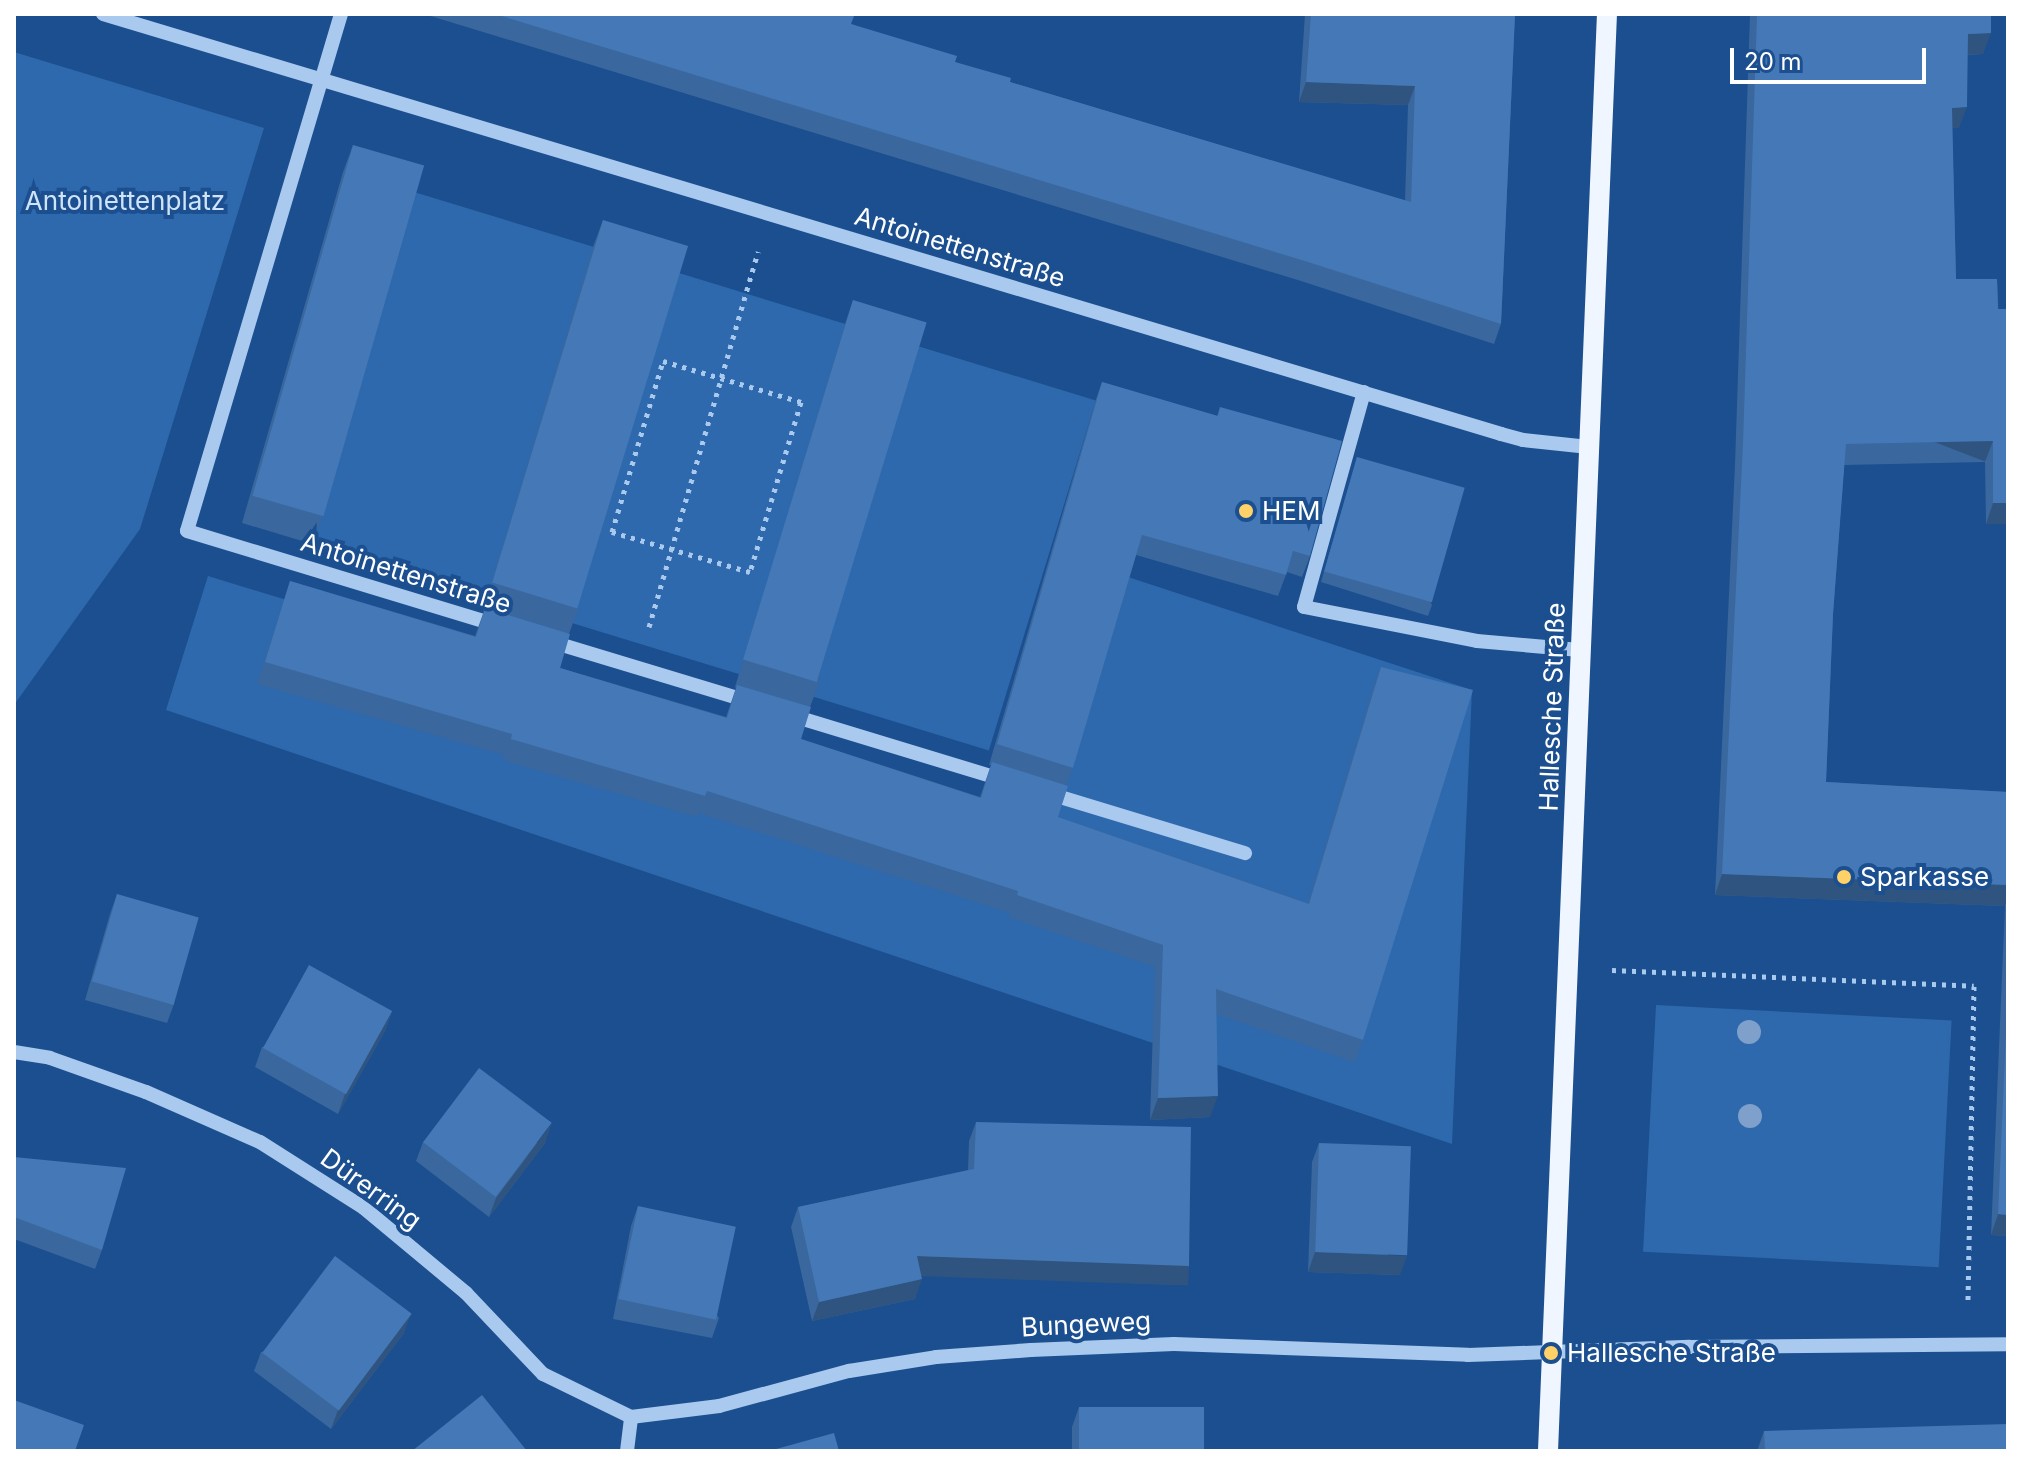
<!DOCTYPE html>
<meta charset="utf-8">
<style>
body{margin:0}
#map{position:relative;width:2022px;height:1465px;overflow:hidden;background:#1b4f8f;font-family:Inter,sans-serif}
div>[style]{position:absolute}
.green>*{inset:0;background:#2e69ad;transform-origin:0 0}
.path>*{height:5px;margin-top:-2.5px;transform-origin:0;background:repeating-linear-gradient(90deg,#a9c9ee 0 4px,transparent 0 10px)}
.minor>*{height:14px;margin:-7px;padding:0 7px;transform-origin:7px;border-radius:7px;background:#a9c9ee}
.major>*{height:20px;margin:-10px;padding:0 10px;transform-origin:10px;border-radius:10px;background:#f0f6ff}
.trees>*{width:24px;height:24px;margin:-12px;border-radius:50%;background:#7ea0ca}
.wall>*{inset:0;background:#3a679d}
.shaded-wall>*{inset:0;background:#305480;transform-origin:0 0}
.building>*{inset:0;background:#4478b7;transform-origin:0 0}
.dots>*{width:22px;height:22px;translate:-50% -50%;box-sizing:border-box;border:4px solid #1b4f8f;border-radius:50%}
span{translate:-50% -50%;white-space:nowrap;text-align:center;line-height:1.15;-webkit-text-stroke:8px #1b4f8f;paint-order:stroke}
.park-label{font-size:26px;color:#cfe3fa}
.street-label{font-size:26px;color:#fff}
.poi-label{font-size:26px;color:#fff}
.left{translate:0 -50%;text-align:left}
.frame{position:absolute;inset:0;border:16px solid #fff;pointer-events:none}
.scale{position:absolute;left:1730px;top:48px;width:196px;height:36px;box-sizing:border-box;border:4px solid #fff;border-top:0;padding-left:10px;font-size:24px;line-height:28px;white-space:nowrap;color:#fff;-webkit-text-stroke:6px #1b4f8f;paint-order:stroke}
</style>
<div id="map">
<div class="green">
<div style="clip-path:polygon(14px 52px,264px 128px,140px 529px,14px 705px)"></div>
<div style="left:414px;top:192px;width:713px;height:366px;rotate:17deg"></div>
<div style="clip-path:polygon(208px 576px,1051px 834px,1128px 577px,1472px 690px,1452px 1144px,166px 710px)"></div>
<div style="left:1656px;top:1005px;width:296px;height:247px;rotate:3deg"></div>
</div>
<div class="path">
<div style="left:663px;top:361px;width:144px;rotate:16.5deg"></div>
<div style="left:801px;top:402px;width:177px;rotate:106.7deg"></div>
<div style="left:750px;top:572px;width:144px;rotate:-163.8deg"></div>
<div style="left:612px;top:532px;width:178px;rotate:-73.4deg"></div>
<div style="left:649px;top:627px;width:391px;rotate:-73.8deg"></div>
<div style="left:1612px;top:970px;width:362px;rotate:2.5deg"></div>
<div style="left:1974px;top:986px;width:315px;rotate:91.1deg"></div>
</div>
<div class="minor">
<div style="left:103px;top:14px;width:1460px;rotate:16.72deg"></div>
<div style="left:1501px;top:434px;width:23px;rotate:15deg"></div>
<div style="left:1523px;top:440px;width:66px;rotate:6.1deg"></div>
<div style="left:341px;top:14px;width:539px;rotate:106.59deg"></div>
<div style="left:187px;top:531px;width:326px;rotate:16.9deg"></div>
<div style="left:1364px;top:392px;width:223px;rotate:105.6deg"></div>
<div style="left:1304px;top:607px;width:176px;rotate:11.1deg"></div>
<div style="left:1477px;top:641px;width:103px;rotate:5deg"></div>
<div style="left:549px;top:641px;width:208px;rotate:16.8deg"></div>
<div style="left:790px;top:715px;width:224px;rotate:16.9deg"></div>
<div style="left:1047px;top:793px;width:207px;rotate:16.9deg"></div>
<div style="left:14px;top:1052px;width:36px;rotate:9deg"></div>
<div style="left:50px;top:1058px;width:102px;rotate:19.5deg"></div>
<div style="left:146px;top:1092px;width:124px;rotate:23.7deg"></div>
<div style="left:260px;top:1142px;width:123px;rotate:32.4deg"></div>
<div style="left:364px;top:1208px;width:133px;rotate:39.8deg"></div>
<div style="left:466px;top:1293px;width:112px;rotate:46.5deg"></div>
<div style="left:543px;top:1374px;width:98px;rotate:26deg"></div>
<div style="left:631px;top:1417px;width:89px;rotate:-7.1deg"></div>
<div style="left:719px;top:1406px;width:135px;rotate:-15.1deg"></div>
<div style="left:849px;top:1371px;width:88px;rotate:-9.1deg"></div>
<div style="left:936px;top:1357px;width:95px;rotate:-4.2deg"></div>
<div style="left:1031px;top:1350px;width:143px;rotate:-2.4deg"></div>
<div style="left:1174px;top:1344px;width:294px;rotate:2.1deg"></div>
<div style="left:1468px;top:1355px;width:222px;rotate:-2.1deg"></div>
<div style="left:1690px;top:1347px;width:318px;rotate:-0.5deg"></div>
<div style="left:627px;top:1451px;width:34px;rotate:-83deg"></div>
</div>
<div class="major">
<div style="left:1548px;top:1451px;width:1438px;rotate:-87.65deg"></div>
</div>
<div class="trees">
<div style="left:1749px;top:1032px"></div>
<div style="left:1750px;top:1116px"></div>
</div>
<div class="wall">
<div style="clip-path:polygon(424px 14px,848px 14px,851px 24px,1010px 82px,1405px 201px,1408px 105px,1299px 102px,1305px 14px,1515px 14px,1501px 324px,1494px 344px,1301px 281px)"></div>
<div style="clip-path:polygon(1750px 14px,1991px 14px,1983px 54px,1967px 55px,1959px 128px,1952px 128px,1956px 279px,1997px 279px,2008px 524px,1986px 524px,1985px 462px,1844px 465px,1833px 614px,1826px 782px,2008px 792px,2008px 1236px,1991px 1235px,2005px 906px,1715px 895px,1735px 464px)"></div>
<div style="clip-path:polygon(353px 145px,322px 517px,312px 544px,242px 523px,343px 172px)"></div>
<div style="clip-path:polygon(603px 220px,578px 609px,569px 634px,560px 668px,726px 717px,736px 688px,735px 687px,844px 327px,853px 300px,819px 683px,810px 707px,801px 739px,980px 797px,991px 765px,989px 765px,1095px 402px,1102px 382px,1217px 416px,1220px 407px,1310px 556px,1302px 577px,1287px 572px,1278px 596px,1136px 555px,1073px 768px,1066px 785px,1058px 817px,1308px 903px,1373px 688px,1381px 667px,1363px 1040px,1355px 1062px,1216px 1014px,1210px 1117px,1150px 1120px,1155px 967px,1009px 917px,1010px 913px,699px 813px,697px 817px,503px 760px,504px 755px,257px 684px,290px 581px,475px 636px,484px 611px,483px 611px,593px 247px)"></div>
<div style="clip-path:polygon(1357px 457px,1432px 605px,1428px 616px,1321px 582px)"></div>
<div style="clip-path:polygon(117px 894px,174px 1004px,167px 1023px,85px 1000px,110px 914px)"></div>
<div style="clip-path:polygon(392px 1011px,385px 1031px,338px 1114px,255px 1067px,262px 1047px)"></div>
<div style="clip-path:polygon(976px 1122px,1189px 1266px,1182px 1285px,921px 1275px,915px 1299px,812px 1321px,791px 1227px,798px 1207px,968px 1170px,969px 1141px)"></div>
<div style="clip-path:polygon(423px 1142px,545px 1143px,489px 1217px,416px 1161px)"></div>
<div style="clip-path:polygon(1319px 1143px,1400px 1275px,1308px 1272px,1312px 1162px)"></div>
<div style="clip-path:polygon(14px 1157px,102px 1250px,95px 1269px,14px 1239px)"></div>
<div style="clip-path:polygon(638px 1206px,719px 1318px,712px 1338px,613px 1319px,631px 1226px)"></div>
<div style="clip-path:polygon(404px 1333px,331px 1429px,254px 1371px,261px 1352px)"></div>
<div style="clip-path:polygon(1079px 1407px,1204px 1451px,1072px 1451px,1072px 1427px)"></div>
<div style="clip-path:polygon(1764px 1431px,2008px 1451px,1757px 1451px)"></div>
</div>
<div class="shaded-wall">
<div style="clip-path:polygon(1991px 33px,1983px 54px,1960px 55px,1968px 34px)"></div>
<div style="clip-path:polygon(1306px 82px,1415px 86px,1408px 105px,1299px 102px)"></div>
<div style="clip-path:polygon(1967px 107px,1959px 128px,1944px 129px,1952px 108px)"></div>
<div style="left:1993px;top:441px;width:22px;height:147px;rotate:111deg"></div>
<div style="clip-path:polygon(1993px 503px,2008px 503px,2008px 524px,1986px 524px)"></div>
<div style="clip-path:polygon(1722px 874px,2008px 885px,2008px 897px,2005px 906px,1715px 895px)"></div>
<div style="clip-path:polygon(392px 1011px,385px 1031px,338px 1114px,345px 1094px)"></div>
<div style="clip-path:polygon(1218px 1096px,1210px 1117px,1150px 1120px,1158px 1098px)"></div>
<div style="clip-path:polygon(552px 1123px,545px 1143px,489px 1217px,496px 1198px)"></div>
<div style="clip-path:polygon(1998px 1214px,2008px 1215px,2008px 1236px,1991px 1235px)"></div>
<div style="clip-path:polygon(1315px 1252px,1407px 1256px,1400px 1275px,1308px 1272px)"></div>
<div style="left:917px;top:1256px;width:272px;height:20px;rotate:2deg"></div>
<div style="clip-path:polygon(922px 1279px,915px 1299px,812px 1321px,819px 1302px)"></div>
<div style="clip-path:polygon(411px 1314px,404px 1333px,331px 1429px,338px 1410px)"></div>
</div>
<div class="building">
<div style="clip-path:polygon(495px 14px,848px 14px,854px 16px,851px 24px,957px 56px,955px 62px,1011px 78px,1010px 82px,1411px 202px,1415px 86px,1306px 82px,1311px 14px,1515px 14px,1501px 324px,1308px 262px)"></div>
<div style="clip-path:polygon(1757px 14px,1991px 14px,1991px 33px,1968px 34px,1967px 107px,1952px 108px,1956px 279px,1997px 279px,1998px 309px,2008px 309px,2008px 503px,1993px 503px,1993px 441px,1846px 444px,1833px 614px,1826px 782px,2008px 792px,2008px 885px,1722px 874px,1743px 443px)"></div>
<div style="left:353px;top:145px;width:74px;height:365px;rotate:16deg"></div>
<div style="left:603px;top:220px;width:89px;height:379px;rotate:17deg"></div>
<div style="left:853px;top:300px;width:77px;height:376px;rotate:17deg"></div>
<div style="clip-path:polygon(1102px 382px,1218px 416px,1220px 407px,1342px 441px,1310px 556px,1293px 551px,1286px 575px,1142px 535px,1073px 768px,997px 744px)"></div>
<div style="left:1357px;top:457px;width:112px;height:119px;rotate:16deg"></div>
<div style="clip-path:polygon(290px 581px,476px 637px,485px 608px,570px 634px,560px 668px,727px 718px,737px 685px,811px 707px,801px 739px,981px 798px,992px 762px,1068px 786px,1058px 817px,1309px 904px,1381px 667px,1473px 690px,1363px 1040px,1216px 989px,1218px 1096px,1158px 1098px,1163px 945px,1017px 895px,1018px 891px,707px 791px,705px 796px,511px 739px,512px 734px,265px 662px)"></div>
<div style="left:117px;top:894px;width:85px;height:91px;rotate:16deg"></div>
<div style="left:309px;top:965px;width:95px;height:95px;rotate:29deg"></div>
<div style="clip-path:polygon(2008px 987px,2008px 1215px,1998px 1214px)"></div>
<div style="left:479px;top:1068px;width:91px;height:93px;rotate:37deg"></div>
<div style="clip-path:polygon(976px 1122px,1191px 1127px,1189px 1266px,917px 1256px,922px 1279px,819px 1302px,798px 1207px,974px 1169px)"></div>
<div style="left:1319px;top:1143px;width:92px;height:109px;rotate:2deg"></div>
<div style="clip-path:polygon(14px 1157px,126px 1168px,102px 1250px,14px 1217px)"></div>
<div style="left:638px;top:1206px;width:100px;height:95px;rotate:12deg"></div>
<div style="left:335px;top:1256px;width:96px;height:121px;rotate:37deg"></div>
<div style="clip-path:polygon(482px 1395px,527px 1451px,412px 1451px)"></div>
<div style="clip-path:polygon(14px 1400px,84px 1425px,75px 1451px,14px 1451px)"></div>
<div style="left:1079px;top:1407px;width:125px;height:44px"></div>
<div style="clip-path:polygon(2008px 1424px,2008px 1451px,1765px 1451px,1764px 1431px)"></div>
<div style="clip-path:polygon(834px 1433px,839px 1451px,769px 1451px)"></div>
</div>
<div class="dots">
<div style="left:1246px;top:511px;background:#ffd166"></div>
<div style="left:1844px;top:877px;background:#ffd166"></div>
<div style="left:1551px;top:1353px;background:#ffd166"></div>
</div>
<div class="park-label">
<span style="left:125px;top:201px">Antoinettenplatz</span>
</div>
<div class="street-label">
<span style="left:960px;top:247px;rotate:17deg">Antoinettenstraße</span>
<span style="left:406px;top:573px;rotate:17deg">Antoinettenstraße</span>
<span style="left:1552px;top:707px;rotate:-88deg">Hallesche Straße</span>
<span style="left:371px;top:1189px;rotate:36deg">Dürerring</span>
<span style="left:1086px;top:1324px;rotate:-3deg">Bungeweg</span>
</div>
<div class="poi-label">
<span class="left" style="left:1262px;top:511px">HEM</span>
<span class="left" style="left:1860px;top:877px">Sparkasse</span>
<span class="left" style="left:1567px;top:1353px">Hallesche Straße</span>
</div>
<div class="frame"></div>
<div class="scale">20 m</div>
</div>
